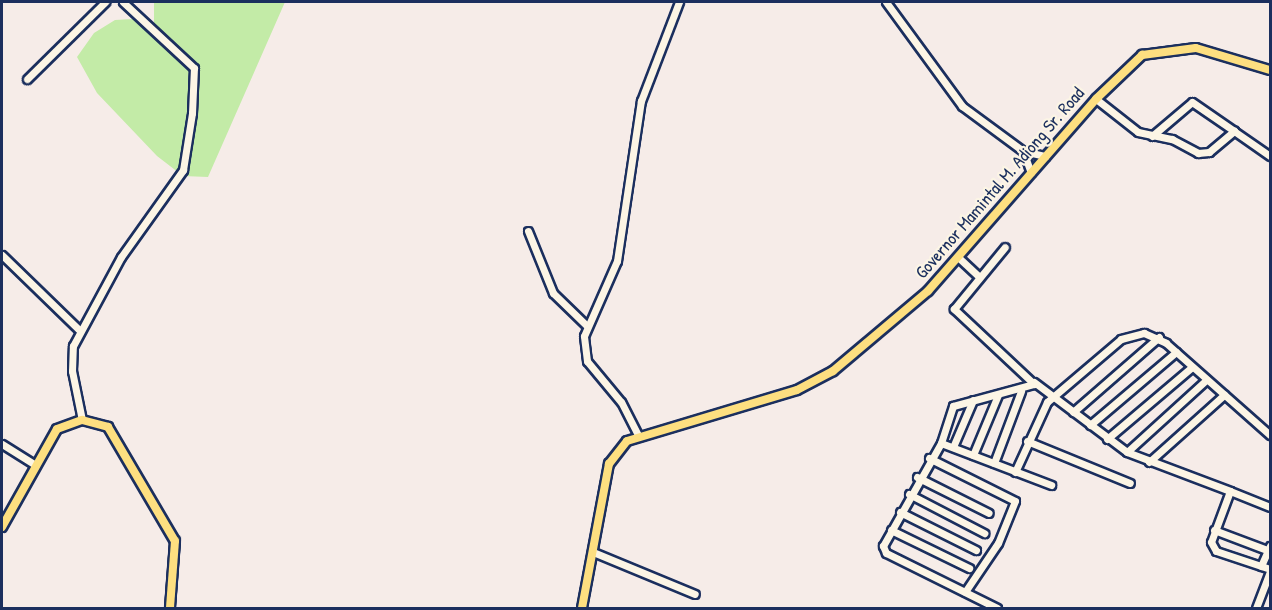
<!DOCTYPE html>
<style>
body{margin:0}
#map{position:relative;width:1272px;height:610px;overflow:hidden;background:#f6ece8;font-family:"Patrick Hand",sans-serif}
div>[style]{position:absolute}
.green>*{inset:0;background:#c3eba7}
.roads{filter:drop-shadow(2px 0 #1b2f5e) drop-shadow(-2px 0 #1b2f5e) drop-shadow(0 2px #1b2f5e) drop-shadow(0 -2px #1b2f5e)}
.minor>*{height:7px;margin:-3.5px;padding:0 3.5px;transform-origin:3.5px;border-radius:3.5px;background:#fcf5e5}
.major>*{height:8px;margin:-4px;padding:0 4px;transform-origin:4px;border-radius:4px;background:#fddf80}
span{translate:-50% -50%;white-space:nowrap;text-align:center;line-height:1.15;-webkit-text-stroke:4.5px #fcf5e5;paint-order:stroke}
.street-label{font-size:18px;color:#1b2f5e}
.frame{position:absolute;inset:0;border:3px solid #1b2f5e;pointer-events:none}
</style>
<div id="map">
<div class="green">
<div style="clip-path:polygon(154px 2px,285px 2px,208px 177px,183px 176px,157px 156px,97px 93px,77px 57px,94px 33px,115px 20px,133px 19px,154px 29px)"></div>
</div>
<div class="roads">
<div class="minor">
<div style="left:886px;top:2px;width:129px;rotate:53.8deg"></div>
<div style="left:962px;top:106px;width:76px;rotate:36.4deg"></div>
<div style="left:1023px;top:151px;width:23px;rotate:13deg"></div>
<div style="left:27px;top:79px;width:110px;rotate:-44.6deg"></div>
<div style="left:1096px;top:99px;width:53px;rotate:38.2deg"></div>
<div style="left:1138px;top:132px;width:35px;rotate:12deg"></div>
<div style="left:1172px;top:139px;width:30px;rotate:28deg"></div>
<div style="left:1198px;top:153px;width:11px;rotate:-5deg"></div>
<div style="left:1209px;top:152px;width:33px;rotate:-40deg"></div>
<div style="left:1234px;top:131px;width:44px;rotate:34.8deg"></div>
<div style="left:1152px;top:136px;width:52px;rotate:-40.4deg"></div>
<div style="left:1192px;top:102px;width:51px;rotate:34.6deg"></div>
<div style="left:1023px;top:151px;width:23px;rotate:70deg"></div>
<div style="left:528px;top:231px;width:67px;rotate:68deg"></div>
<div style="left:553px;top:293px;width:46px;rotate:44.1deg"></div>
<div style="left:2px;top:255px;width:107px;rotate:44.2deg"></div>
<div style="left:959px;top:258px;width:26px;rotate:43deg"></div>
<div style="left:1034px;top:382px;width:116px;rotate:37deg"></div>
<div style="left:1127px;top:452px;width:110px;rotate:20.7deg"></div>
<div style="left:1073px;top:412px;width:114px;rotate:-41.1deg"></div>
<div style="left:82px;top:420px;width:50px;rotate:-101.5deg"></div>
<div style="left:72px;top:371px;width:25px;rotate:-88deg"></div>
<div style="left:73px;top:346px;width:101px;rotate:-61.7deg"></div>
<div style="left:121px;top:257px;width:107px;rotate:-54.5deg"></div>
<div style="left:183px;top:170px;width:58px;rotate:-81deg"></div>
<div style="left:192px;top:113px;width:45px;rotate:-87.5deg"></div>
<div style="left:194px;top:68px;width:97px;rotate:-137.1deg"></div>
<div style="left:1090px;top:425px;width:113px;rotate:-40.3deg"></div>
<div style="left:638px;top:435px;width:37px;rotate:-117deg"></div>
<div style="left:621px;top:402px;width:53px;rotate:-129.7deg"></div>
<div style="left:587px;top:361px;width:25px;rotate:-97deg"></div>
<div style="left:584px;top:336px;width:82px;rotate:-66.3deg"></div>
<div style="left:617px;top:261px;width:162px;rotate:-81.5deg"></div>
<div style="left:641px;top:101px;width:106px;rotate:-69deg"></div>
<div style="left:1107px;top:439px;width:111px;rotate:-40.3deg"></div>
<div style="left:1027px;top:441px;width:111px;rotate:22.2deg"></div>
<div style="left:941px;top:443px;width:118px;rotate:20.9deg"></div>
<div style="left:2px;top:444px;width:39px;rotate:32deg"></div>
<div style="left:953px;top:447px;width:51px;rotate:-66.9deg"></div>
<div style="left:1127px;top:452px;width:107px;rotate:-42.3deg"></div>
<div style="left:973px;top:455px;width:65px;rotate:-67.4deg"></div>
<div style="left:929px;top:458px;width:96px;rotate:26.6deg"></div>
<div style="left:1015px;top:501px;width:45px;rotate:112deg"></div>
<div style="left:998px;top:543px;width:59px;rotate:124deg"></div>
<div style="left:1149px;top:462px;width:101px;rotate:-41.8deg"></div>
<div style="left:994px;top:463px;width:77px;rotate:-69.4deg"></div>
<div style="left:1015px;top:472px;width:77px;rotate:-65.4deg"></div>
<div style="left:1047px;top:402px;width:97px;rotate:-40.4deg"></div>
<div style="left:1121px;top:339px;width:24px;rotate:-15deg"></div>
<div style="left:1144px;top:333px;width:24px;rotate:24deg"></div>
<div style="left:1166px;top:343px;width:139px;rotate:41.5deg"></div>
<div style="left:917px;top:477px;width:80px;rotate:26.6deg"></div>
<div style="left:909px;top:494px;width:85px;rotate:27.5deg"></div>
<div style="left:1270px;top:507px;width:43px;rotate:-158.2deg"></div>
<div style="left:1230px;top:491px;width:54px;rotate:110.4deg"></div>
<div style="left:1211px;top:542px;width:10px;rotate:61deg"></div>
<div style="left:1216px;top:551px;width:57px;rotate:18.4deg"></div>
<div style="left:900px;top:512px;width:85px;rotate:26.6deg"></div>
<div style="left:891px;top:530px;width:87px;rotate:26deg"></div>
<div style="left:1214px;top:530px;width:57px;rotate:20.7deg"></div>
<div style="left:593px;top:552px;width:110px;rotate:22.4deg"></div>
<div style="left:1261px;top:566px;width:22px;rotate:-66deg"></div>
<div style="left:997px;top:608px;width:124px;rotate:-153.6deg"></div>
<div style="left:886px;top:553px;width:8px;rotate:-113deg"></div>
<div style="left:883px;top:546px;width:118px;rotate:-60.6deg"></div>
<div style="left:941px;top:443px;width:39px;rotate:-72deg"></div>
<div style="left:953px;top:406px;width:84px;rotate:-15.2deg"></div>
<div style="left:1034px;top:384px;width:110px;rotate:-136.8deg"></div>
<div style="left:954px;top:309px;width:80px;rotate:-50.6deg"></div>
<div style="left:1256px;top:608px;width:39px;rotate:-69deg"></div>
</div>
<div class="major">
<div style="left:2px;top:527px;width:112px;rotate:-60.7deg"></div>
<div style="left:57px;top:429px;width:27px;rotate:-20deg"></div>
<div style="left:82px;top:420px;width:27px;rotate:15deg"></div>
<div style="left:108px;top:427px;width:132px;rotate:59.6deg"></div>
<div style="left:175px;top:541px;width:67px;rotate:94.3deg"></div>
<div style="left:582px;top:608px;width:147px;rotate:-79.4deg"></div>
<div style="left:609px;top:464px;width:29px;rotate:-52deg"></div>
<div style="left:627px;top:441px;width:177px;rotate:-16.7deg"></div>
<div style="left:797px;top:390px;width:41px;rotate:-27.8deg"></div>
<div style="left:833px;top:371px;width:124px;rotate:-40.1deg"></div>
<div style="left:928px;top:291px;width:255px;rotate:-48.8deg"></div>
<div style="left:1096px;top:99px;width:64px;rotate:-43.7deg"></div>
<div style="left:1142px;top:55px;width:54px;rotate:-7.4deg"></div>
<div style="left:1196px;top:48px;width:77px;rotate:16.6deg"></div>
</div>
</div>
<div class="street-label">
<span style="left:1000px;top:183px;rotate:-49deg">Governor Mamintal M. Adiong Sr. Road</span>
</div>
<div class="frame"></div>
</div>
